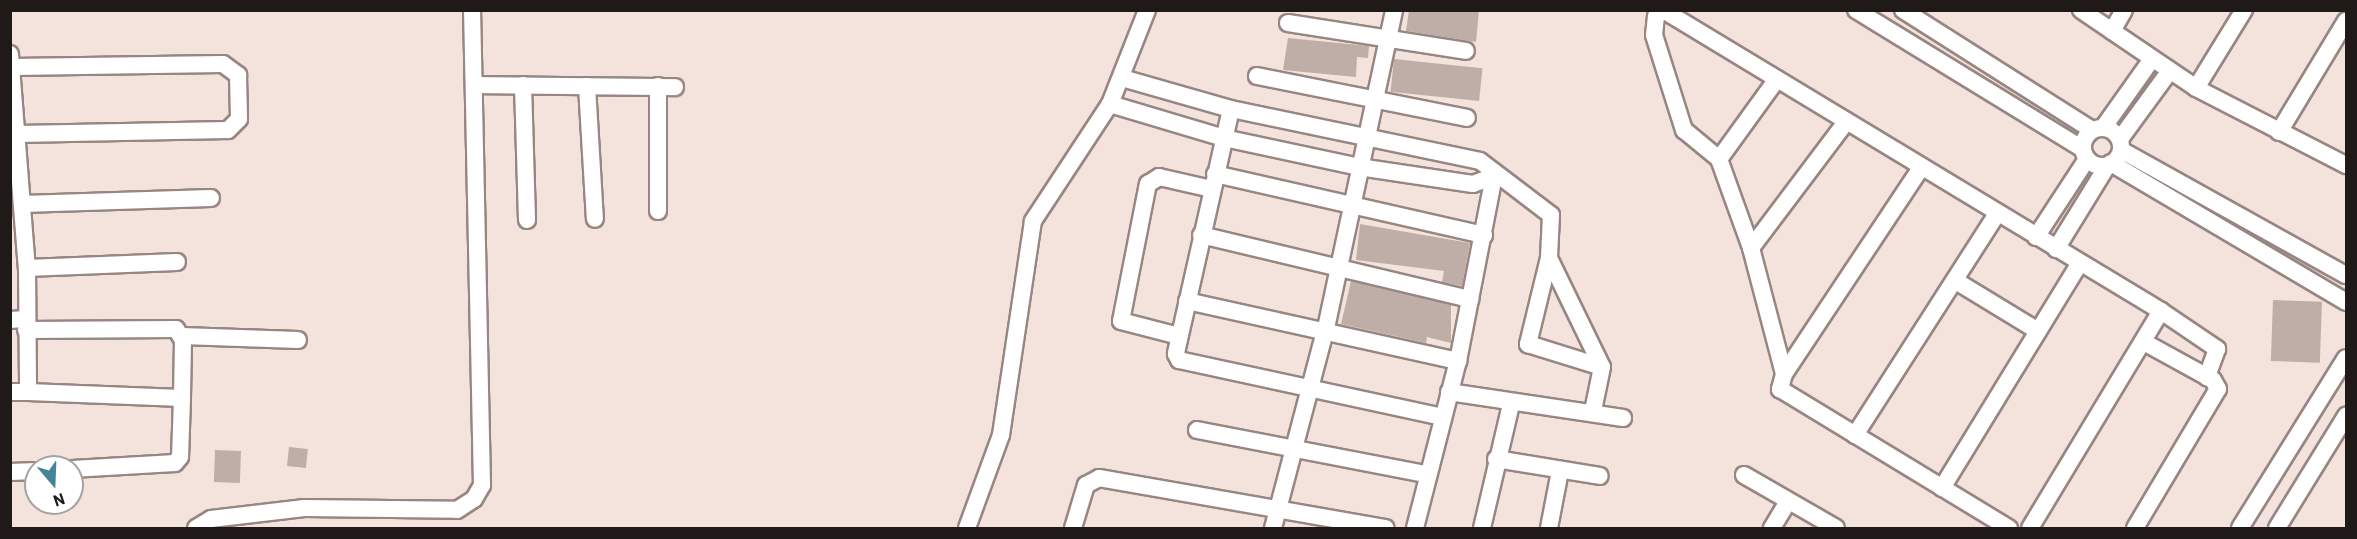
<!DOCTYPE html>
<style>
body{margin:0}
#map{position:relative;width:2357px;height:539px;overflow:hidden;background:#f4e2dc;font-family:Barlow,sans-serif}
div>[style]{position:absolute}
.building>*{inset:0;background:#bfaea8;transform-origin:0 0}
.roads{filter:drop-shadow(2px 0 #978681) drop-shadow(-2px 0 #978681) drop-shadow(0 2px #978681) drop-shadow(0 -2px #978681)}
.street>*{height:16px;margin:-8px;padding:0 8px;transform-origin:8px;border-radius:8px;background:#fff}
.street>.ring{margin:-8px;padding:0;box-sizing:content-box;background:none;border:16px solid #fff;border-radius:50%}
span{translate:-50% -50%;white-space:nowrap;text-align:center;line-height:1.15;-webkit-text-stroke:4.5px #fff;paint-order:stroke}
.frame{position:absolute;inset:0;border:12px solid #1f1917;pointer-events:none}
.north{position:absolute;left:24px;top:455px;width:60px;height:60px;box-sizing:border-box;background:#fff;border:2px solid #a5a3a2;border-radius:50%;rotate:161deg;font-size:16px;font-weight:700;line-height:24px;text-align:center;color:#1f1917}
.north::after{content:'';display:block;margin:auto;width:21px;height:27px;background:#438496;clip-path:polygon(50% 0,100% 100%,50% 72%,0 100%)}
</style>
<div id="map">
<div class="building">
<div style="clip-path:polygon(1409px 10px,1479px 10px,1476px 42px,1406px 31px)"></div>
<div style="clip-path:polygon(1288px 38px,1369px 46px,1368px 58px,1357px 57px,1356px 77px,1283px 70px)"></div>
<div style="left:1394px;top:59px;width:89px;height:33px;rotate:6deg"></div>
<div style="clip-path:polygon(1360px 224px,1470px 243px,1462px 286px,1442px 282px,1444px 271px,1356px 260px)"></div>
<div style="clip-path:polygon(1351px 281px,1451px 305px,1451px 343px,1427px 337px,1426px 343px,1341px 324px)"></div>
<div style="left:2273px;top:300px;width:49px;height:61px;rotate:2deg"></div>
<div style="left:289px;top:447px;width:19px;height:19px;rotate:6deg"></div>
<div style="left:215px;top:450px;width:26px;height:32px;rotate:2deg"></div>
</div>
<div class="roads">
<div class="street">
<div style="left:1663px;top:10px;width:582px;rotate:31.15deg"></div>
<div style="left:2161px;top:311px;width:253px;rotate:121.1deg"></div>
<div style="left:1663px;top:10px;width:9px;rotate:139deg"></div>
<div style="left:1656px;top:16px;width:19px;rotate:96deg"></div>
<div style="left:1654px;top:35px;width:100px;rotate:72.5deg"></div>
<div style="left:1684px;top:130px;width:45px;rotate:39.6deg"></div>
<div style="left:1856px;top:10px;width:266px;rotate:31.5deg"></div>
<div style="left:1903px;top:10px;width:224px;rotate:32.4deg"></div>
<div style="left:2081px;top:10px;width:139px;rotate:34.1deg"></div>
<div style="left:2196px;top:88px;width:92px;rotate:-58.4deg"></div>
<div style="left:1288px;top:23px;width:180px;rotate:8.9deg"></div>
<div style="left:2112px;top:31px;width:24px;rotate:-60deg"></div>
<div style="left:10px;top:54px;width:215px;rotate:85.5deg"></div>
<div style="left:27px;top:268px;width:124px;rotate:89.5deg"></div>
<div style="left:28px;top:392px;width:18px;rotate:180deg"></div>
<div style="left:12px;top:67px;width:211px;rotate:-0.8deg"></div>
<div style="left:223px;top:64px;width:19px;rotate:36deg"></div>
<div style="left:238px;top:75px;width:44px;rotate:88.7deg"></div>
<div style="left:239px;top:119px;width:16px;rotate:135deg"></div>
<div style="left:228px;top:130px;width:211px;rotate:178.9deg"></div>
<div style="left:1257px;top:76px;width:214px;rotate:11.3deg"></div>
<div style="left:1122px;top:78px;width:113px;rotate:15.9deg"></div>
<div style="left:1231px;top:109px;width:254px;rotate:11.8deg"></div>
<div style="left:1480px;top:161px;width:89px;rotate:37.3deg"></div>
<div style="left:1551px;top:215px;width:43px;rotate:92.7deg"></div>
<div style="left:1549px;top:258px;width:121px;rotate:64.1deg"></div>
<div style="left:1602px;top:367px;width:45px;rotate:101.6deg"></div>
<div style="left:1777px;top:79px;width:99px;rotate:125.9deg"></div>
<div style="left:1719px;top:159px;width:95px;rotate:70.2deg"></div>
<div style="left:1751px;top:248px;width:130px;rotate:75.3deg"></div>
<div style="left:1784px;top:374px;width:16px;rotate:105deg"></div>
<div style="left:1780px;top:389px;width:268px;rotate:31.3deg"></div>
<div style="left:477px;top:85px;width:198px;rotate:0.6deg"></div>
<div style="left:523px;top:85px;width:135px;rotate:88.3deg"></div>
<div style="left:587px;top:86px;width:133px;rotate:86.6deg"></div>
<div style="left:658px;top:86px;width:125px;rotate:90deg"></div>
<div style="left:2196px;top:88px;width:169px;rotate:27.2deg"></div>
<div style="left:1110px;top:104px;width:119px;rotate:16.6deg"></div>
<div style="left:1224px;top:138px;width:138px;rotate:12.1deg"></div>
<div style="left:1359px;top:167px;width:115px;rotate:8.5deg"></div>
<div style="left:1473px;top:184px;width:22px;rotate:-21deg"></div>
<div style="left:1231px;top:109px;width:251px;rotate:102.7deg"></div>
<div style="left:1176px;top:354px;width:7px;rotate:63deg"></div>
<div style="left:1179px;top:360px;width:269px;rotate:12.2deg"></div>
<div style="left:2103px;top:128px;width:85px;rotate:-54.6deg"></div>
<div class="ring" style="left:2083px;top:128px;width:22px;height:22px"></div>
<div style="left:2279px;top:132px;width:130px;rotate:-58.9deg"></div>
<div style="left:2120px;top:139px;width:83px;rotate:-53.8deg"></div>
<div style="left:2121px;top:150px;width:257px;rotate:29.1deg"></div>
<div style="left:2111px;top:163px;width:273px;rotate:30.6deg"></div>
<div style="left:1215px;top:174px;width:276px;rotate:12.8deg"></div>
<div style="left:22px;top:204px;width:189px;rotate:-1.8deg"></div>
<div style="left:1201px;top:235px;width:277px;rotate:13.4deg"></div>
<div style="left:2036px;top:237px;width:93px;rotate:-56.8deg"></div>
<div style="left:1751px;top:248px;width:158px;rotate:-53deg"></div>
<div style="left:2056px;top:249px;width:97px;rotate:-58.4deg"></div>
<div style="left:1549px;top:258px;width:89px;rotate:103.7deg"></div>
<div style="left:1528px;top:344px;width:77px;rotate:17.3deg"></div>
<div style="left:27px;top:268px;width:150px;rotate:-2.3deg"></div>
<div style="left:1956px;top:281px;width:96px;rotate:31.4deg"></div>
<div style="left:1187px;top:301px;width:278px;rotate:12.5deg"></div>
<div style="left:2161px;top:311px;width:68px;rotate:34.2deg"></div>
<div style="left:2217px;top:349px;width:30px;rotate:110deg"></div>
<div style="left:10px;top:320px;width:16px;rotate:-4deg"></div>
<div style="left:26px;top:330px;width:150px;rotate:-0.4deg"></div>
<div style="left:176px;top:329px;width:13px;rotate:58deg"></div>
<div style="left:183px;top:340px;width:58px;rotate:91deg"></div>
<div style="left:182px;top:336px;width:116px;rotate:2deg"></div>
<div style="left:1179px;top:336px;width:60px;rotate:-165.5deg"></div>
<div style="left:1121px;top:321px;width:140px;rotate:-78.9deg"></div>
<div style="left:1148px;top:184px;width:13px;rotate:-32deg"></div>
<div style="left:1159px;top:177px;width:54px;rotate:12.8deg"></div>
<div style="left:1784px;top:374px;width:247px;rotate:-56.4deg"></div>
<div style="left:28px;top:392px;width:154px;rotate:2.2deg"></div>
<div style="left:182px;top:398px;width:59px;rotate:91.9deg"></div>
<div style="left:180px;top:457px;width:8px;rotate:130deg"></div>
<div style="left:175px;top:463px;width:103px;rotate:176.7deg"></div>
<div style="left:1449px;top:392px;width:176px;rotate:8.5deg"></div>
<div style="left:1197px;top:430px;width:233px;rotate:10.9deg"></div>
<div style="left:1855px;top:435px;width:261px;rotate:-57.3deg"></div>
<div style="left:1496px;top:459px;width:105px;rotate:9.3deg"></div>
<div style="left:10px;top:472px;width:26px;rotate:-2deg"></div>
<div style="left:1744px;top:475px;width:106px;rotate:29.9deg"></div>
<div style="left:1942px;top:488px;width:264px;rotate:-58.5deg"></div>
<div style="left:196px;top:528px;width:17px;rotate:-31deg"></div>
<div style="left:211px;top:519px;width:94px;rotate:-6.7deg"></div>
<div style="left:304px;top:508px;width:153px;rotate:0.7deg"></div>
<div style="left:457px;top:510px;width:20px;rotate:-33deg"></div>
<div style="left:474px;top:499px;width:16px;rotate:-60deg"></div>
<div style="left:482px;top:485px;width:475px;rotate:-91.2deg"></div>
<div style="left:967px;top:528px;width:99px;rotate:-69.9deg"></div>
<div style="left:1001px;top:435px;width:216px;rotate:-81.5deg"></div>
<div style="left:1033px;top:221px;width:140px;rotate:-56.7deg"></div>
<div style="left:1110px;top:104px;width:101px;rotate:-68.5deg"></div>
<div style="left:1073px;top:528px;width:45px;rotate:-73.2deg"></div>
<div style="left:1086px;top:485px;width:15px;rotate:-28deg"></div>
<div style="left:1099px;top:478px;width:291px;rotate:9.9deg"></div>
<div style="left:1273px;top:528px;width:207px;rotate:-75.2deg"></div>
<div style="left:1326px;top:328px;width:325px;rotate:-77.9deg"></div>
<div style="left:1415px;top:528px;width:172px;rotate:-75.6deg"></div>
<div style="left:1458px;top:361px;width:188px;rotate:-79deg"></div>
<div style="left:1482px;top:528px;width:127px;rotate:-76.8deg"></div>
<div style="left:1549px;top:528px;width:58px;rotate:-79.1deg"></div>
<div style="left:1772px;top:528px;width:31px;rotate:-59deg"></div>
<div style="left:2135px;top:528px;width:162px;rotate:-59.2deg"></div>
<div style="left:2218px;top:389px;width:10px;rotate:-119deg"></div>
<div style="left:2213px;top:380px;width:79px;rotate:-151.2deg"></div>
<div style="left:2240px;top:528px;width:200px;rotate:-58.1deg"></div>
<div style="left:2277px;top:528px;width:132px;rotate:-58.4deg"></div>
</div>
</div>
<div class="frame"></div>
<div class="north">N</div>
</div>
